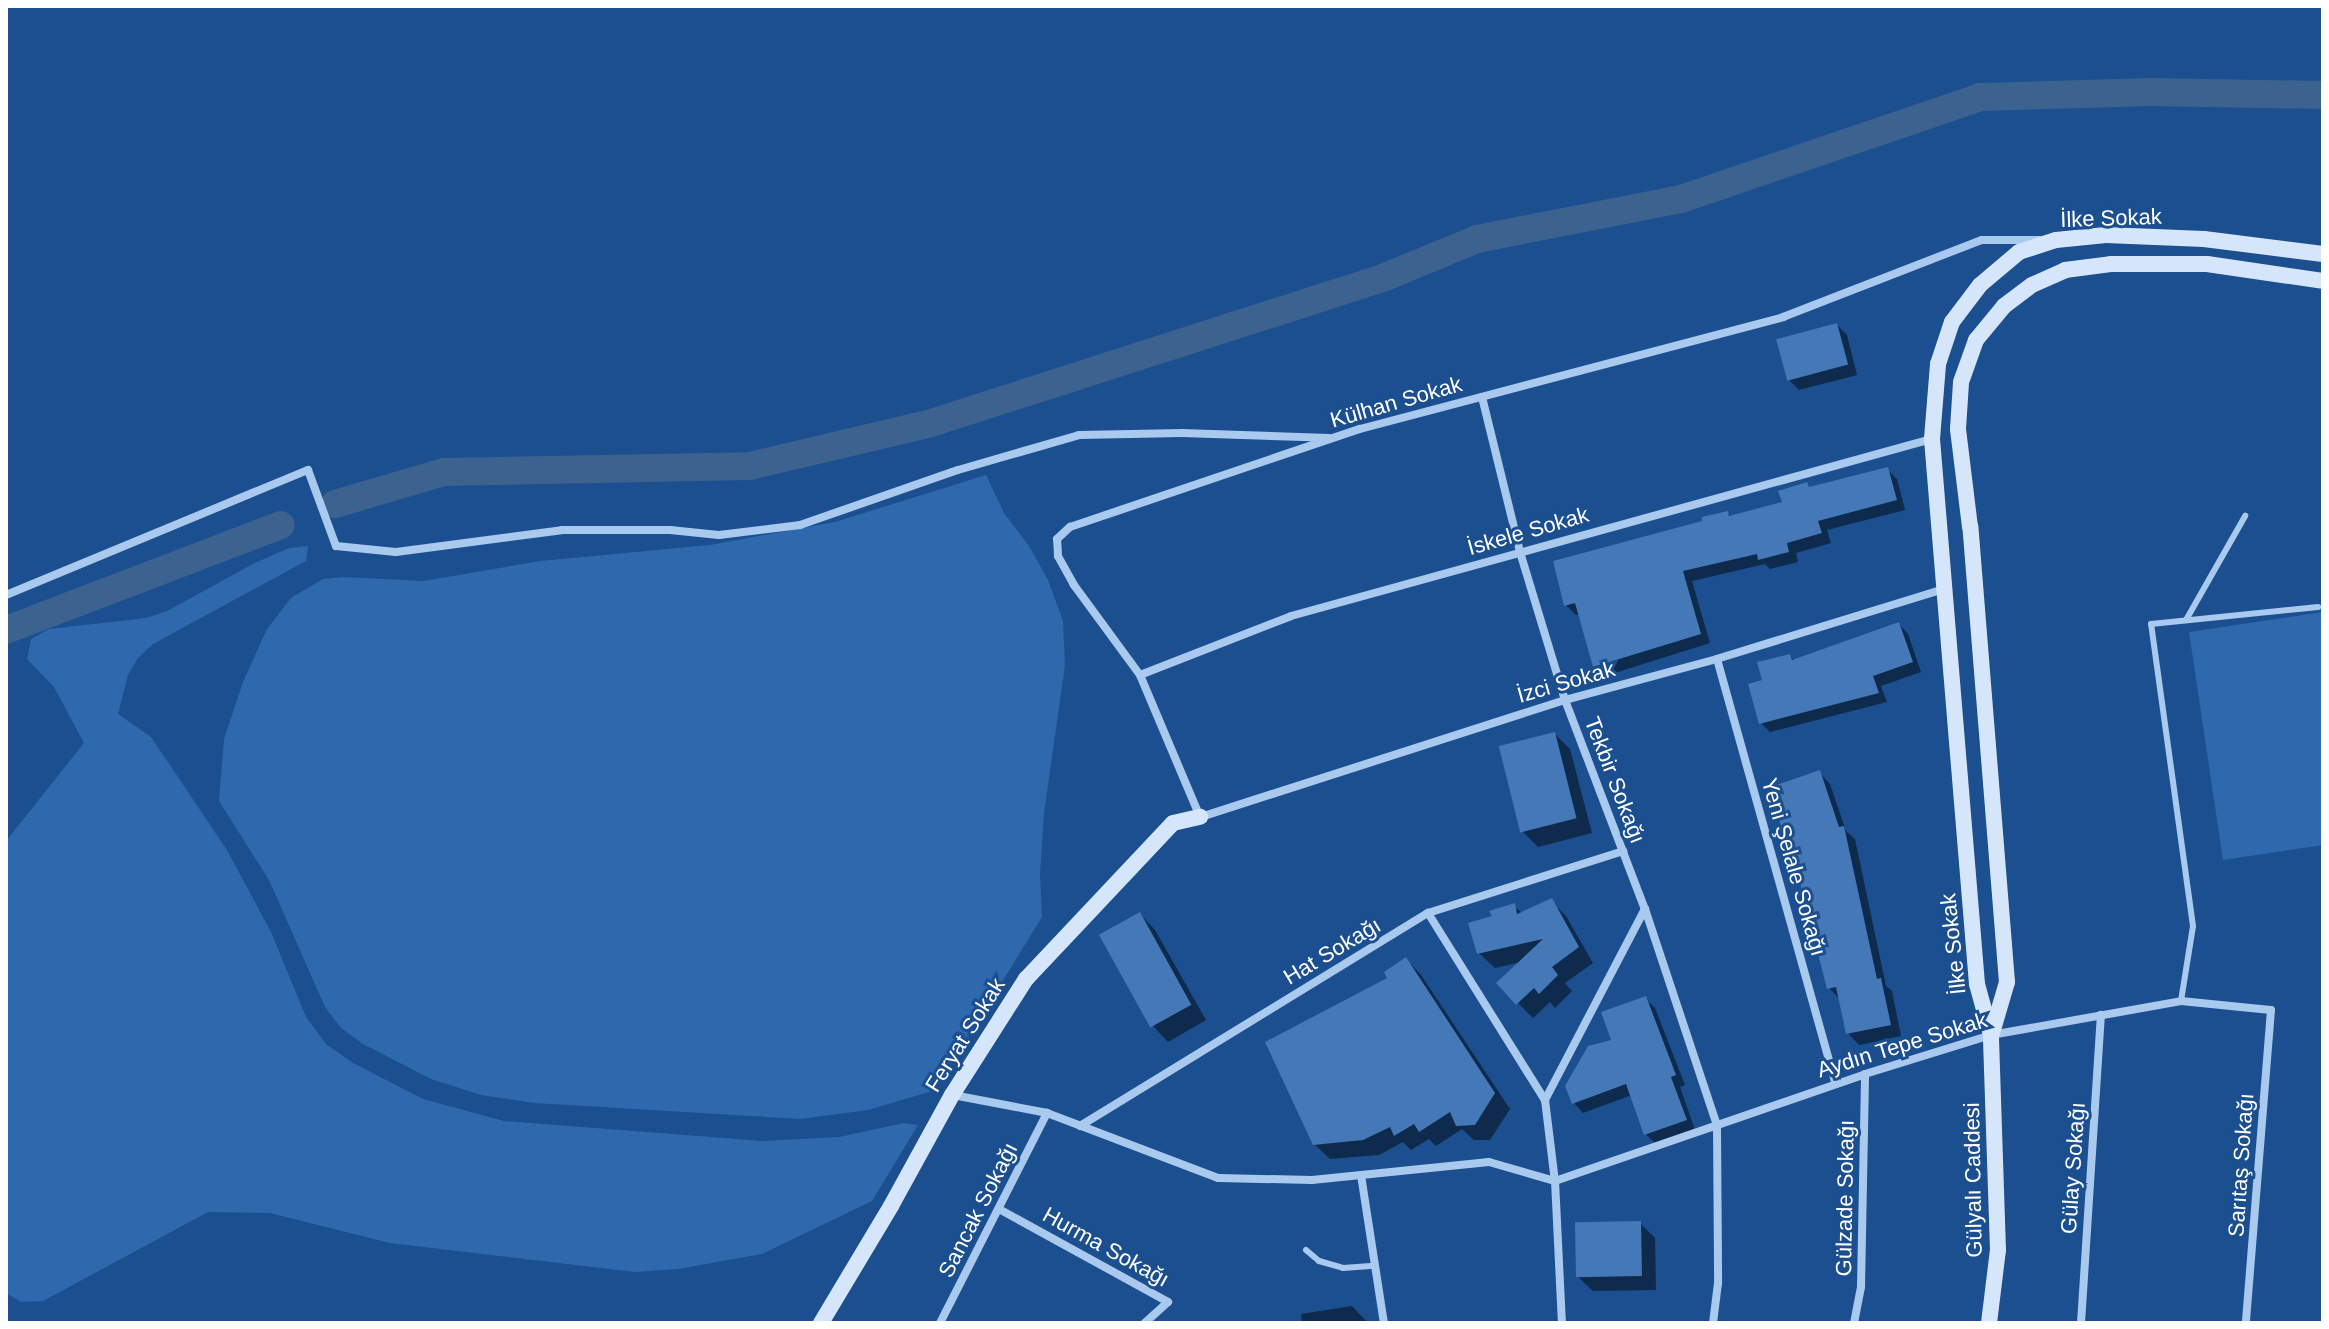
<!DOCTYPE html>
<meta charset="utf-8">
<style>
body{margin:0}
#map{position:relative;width:2329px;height:1329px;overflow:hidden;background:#1b4f8f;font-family:Arial,sans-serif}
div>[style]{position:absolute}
.green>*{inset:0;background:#2e69ad}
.shadow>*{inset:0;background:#0007}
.canal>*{height:28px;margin:-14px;padding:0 14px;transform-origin:14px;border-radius:14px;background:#3c6290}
.building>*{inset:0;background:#4478b7;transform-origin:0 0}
.lane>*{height:6px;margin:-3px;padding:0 3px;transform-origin:3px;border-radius:3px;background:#a9c9ee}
.street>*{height:8px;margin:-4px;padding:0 4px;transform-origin:4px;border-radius:4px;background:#a9c9ee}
.secondary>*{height:16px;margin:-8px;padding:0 8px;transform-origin:8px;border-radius:8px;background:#d6e6fa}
span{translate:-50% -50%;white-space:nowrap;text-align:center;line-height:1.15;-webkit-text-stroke:6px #1b4f8f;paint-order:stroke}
.street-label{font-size:22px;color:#fff}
.frame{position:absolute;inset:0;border:8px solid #fff;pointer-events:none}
</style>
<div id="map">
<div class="green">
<div style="clip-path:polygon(986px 475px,1004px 513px,1029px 546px,1048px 580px,1063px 621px,1065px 665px,1044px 813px,1040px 874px,1042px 917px,938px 1086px,929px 1092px,868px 1110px,800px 1119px,534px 1103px,481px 1095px,431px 1079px,363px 1044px,341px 1028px,325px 1007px,269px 880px,219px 801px,224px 739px,243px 682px,267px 629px,291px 598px,323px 579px,343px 577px,424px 581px,540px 561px,710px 545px,835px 522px)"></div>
<div style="clip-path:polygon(308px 546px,306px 561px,153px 644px,138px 658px,128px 675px,118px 714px,151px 737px,227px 850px,271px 932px,306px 1017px,326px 1044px,353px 1063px,423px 1099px,504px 1121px,763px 1141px,839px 1137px,904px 1123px,918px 1125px,872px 1201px,762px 1254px,678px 1269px,635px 1272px,390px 1243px,270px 1213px,208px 1212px,43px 1301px,21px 1302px,6px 1293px,6px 841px,84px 743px,54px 687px,27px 659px,31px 639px,49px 629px,146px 618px,167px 611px,253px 564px,289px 548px)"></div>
<div style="clip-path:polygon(2323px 612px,2323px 845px,2223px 860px,2189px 632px)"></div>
</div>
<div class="shadow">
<div style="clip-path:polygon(1837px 325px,1847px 335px,1857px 375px,1799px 390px,1789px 380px)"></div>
<div style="clip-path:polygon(1887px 469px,1897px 479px,1905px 510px,1827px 530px,1831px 543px,1796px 553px,1798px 562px,1770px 569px,1765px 564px,1692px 581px,1710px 643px,1605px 676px,1595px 666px,1580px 614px,1576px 615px,1566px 605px,1727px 513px,1732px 517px,1784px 504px,1807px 484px,1811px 489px)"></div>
<div style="clip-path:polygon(1899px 624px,1908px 634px,1921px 672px,1881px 686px,1887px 702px,1770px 732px,1761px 723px,1765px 682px,1790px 656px,1795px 661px)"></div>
<div style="clip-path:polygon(1555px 734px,1570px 749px,1592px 833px,1538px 847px,1523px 832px)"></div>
<div style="clip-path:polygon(1819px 772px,1830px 784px,1846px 831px,1855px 839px,1886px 986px,1892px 991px,1901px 1036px,1859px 1045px,1848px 1033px,1841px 1000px,1829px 988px,1789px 833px,1784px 828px)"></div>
<div style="clip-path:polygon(1551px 901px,1566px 916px,1593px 963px,1565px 983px,1572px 991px,1555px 1008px,1550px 1002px,1533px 1018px,1518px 1003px,1521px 962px,1495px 968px,1479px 953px,1495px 918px,1514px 906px,1523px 914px)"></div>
<div style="clip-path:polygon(1140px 914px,1155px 930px,1206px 1020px,1168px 1042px,1153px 1026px)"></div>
<div style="clip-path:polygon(1406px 959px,1421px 975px,1510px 1109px,1490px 1140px,1474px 1140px,1462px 1129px,1436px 1146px,1429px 1139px,1411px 1150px,1403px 1142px,1379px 1155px,1330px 1159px,1314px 1144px,1389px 979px)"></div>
<div style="clip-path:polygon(1645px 998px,1655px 1008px,1685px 1085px,1680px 1087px,1695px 1130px,1656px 1144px,1646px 1134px,1632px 1095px,1583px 1113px,1574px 1103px)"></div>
<div style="clip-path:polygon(1640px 1223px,1655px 1238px,1656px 1290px,1593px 1291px,1577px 1276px)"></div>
<div style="clip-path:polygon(1352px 1306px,1368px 1323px,1302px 1323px,1301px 1314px)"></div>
</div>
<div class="canal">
<div style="left:335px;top:504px;width:114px;rotate:-16.4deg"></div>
<div style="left:444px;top:472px;width:306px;rotate:-1.1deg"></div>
<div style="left:750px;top:466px;width:183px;rotate:-13.3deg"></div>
<div style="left:928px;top:424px;width:480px;rotate:-17.8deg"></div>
<div style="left:1385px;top:277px;width:100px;rotate:-22.4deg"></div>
<div style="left:1477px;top:239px;width:208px;rotate:-11.1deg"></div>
<div style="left:1681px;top:199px;width:316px;rotate:-18.8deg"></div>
<div style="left:1980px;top:97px;width:171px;rotate:-1.7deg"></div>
<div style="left:2151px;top:92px;width:172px;rotate:1deg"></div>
<div style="left:6px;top:630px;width:294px;rotate:-20.9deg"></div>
</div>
<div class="building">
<div style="left:1837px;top:323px;width:43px;height:63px;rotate:75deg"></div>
<div style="clip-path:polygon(1888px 467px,1897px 500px,1818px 521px,1822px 533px,1787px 543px,1789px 552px,1758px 560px,1757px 554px,1683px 571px,1701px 634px,1593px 667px,1575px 603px,1564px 606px,1553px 561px,1702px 521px,1702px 517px,1728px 511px,1729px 516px,1782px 502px,1778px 491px,1807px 482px,1809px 487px)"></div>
<div style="clip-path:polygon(1899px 622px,1913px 662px,1873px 676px,1879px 693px,1759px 724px,1748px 684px,1762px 680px,1757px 662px,1790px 654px,1792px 660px)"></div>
<div style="left:1555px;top:732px;width:89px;height:58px;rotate:76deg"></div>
<div style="clip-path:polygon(1820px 770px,1839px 827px,1844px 826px,1877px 979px,1881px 978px,1891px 1025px,1846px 1034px,1836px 987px,1827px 989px,1786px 828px,1782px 829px,1768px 788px)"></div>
<div style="clip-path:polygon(1552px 898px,1579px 947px,1552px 967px,1558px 975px,1539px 994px,1534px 988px,1516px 1005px,1496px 983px,1543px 939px,1477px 954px,1468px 923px,1492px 916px,1489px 911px,1515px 903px,1517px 914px)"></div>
<div style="left:1140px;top:912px;width:106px;height:47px;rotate:61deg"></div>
<div style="clip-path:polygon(1406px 957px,1495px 1093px,1475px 1125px,1456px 1126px,1450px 1112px,1419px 1132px,1414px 1124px,1394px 1136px,1390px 1127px,1363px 1140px,1313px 1145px,1265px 1042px,1387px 978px,1384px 972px)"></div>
<div style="clip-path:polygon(1646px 996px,1676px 1075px,1671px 1077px,1687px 1120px,1644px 1135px,1626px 1084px,1572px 1104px,1565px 1086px,1588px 1046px,1611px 1040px,1601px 1012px)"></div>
<div style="left:1641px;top:1221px;width:55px;height:66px;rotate:89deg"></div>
</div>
<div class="lane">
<div style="left:2186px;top:620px;width:120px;rotate:-60.4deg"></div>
<div style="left:2181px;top:1001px;width:76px;rotate:-80.9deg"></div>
<div style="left:2193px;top:926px;width:305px;rotate:-97.9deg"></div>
<div style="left:2151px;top:624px;width:168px;rotate:-5.8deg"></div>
<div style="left:1306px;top:1250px;width:17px;rotate:40deg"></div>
<div style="left:1319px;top:1261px;width:25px;rotate:16deg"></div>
<div style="left:1343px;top:1268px;width:31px;rotate:-4deg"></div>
</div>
<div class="street">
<div style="left:1482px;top:397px;width:160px;rotate:76.2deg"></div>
<div style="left:1520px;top:552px;width:155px;rotate:73.1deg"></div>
<div style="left:1565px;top:700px;width:224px;rotate:69.1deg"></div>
<div style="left:1645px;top:909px;width:228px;rotate:71.6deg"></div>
<div style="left:1717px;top:1125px;width:158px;rotate:89.6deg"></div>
<div style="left:1718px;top:1283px;width:40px;rotate:97.1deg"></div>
<div style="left:1944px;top:589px;width:238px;rotate:162.9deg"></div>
<div style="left:1717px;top:659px;width:157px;rotate:164.9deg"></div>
<div style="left:1565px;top:700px;width:383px;rotate:162.2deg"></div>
<div style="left:1200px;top:817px;width:154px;rotate:-112.9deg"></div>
<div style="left:1140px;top:675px;width:112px;rotate:-126.3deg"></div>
<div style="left:1074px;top:585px;width:33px;rotate:-119deg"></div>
<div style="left:1058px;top:556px;width:17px;rotate:-93deg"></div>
<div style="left:1057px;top:539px;width:18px;rotate:-43deg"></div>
<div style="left:1070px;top:527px;width:306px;rotate:-18.7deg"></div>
<div style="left:1360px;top:429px;width:438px;rotate:-14.8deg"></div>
<div style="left:1783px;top:317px;width:213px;rotate:-21.2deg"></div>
<div style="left:1982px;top:240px;width:57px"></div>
<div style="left:6px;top:595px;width:327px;rotate:-22.5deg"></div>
<div style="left:308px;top:470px;width:81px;rotate:69.8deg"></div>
<div style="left:336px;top:546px;width:60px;rotate:5.7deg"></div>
<div style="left:396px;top:552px;width:167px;rotate:-7.5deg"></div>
<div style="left:562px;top:530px;width:108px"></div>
<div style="left:670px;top:530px;width:49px;rotate:5.8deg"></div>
<div style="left:719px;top:535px;width:82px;rotate:-7deg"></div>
<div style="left:800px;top:525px;width:167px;rotate:-19.2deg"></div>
<div style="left:958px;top:470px;width:126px;rotate:-16.1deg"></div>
<div style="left:1079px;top:435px;width:103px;rotate:-1.1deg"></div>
<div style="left:1182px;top:433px;width:147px;rotate:1.9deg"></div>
<div style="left:1717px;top:659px;width:441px;rotate:74.4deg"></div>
<div style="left:1140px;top:675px;width:162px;rotate:-21.3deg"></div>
<div style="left:1291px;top:616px;width:665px;rotate:-15.44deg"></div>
<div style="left:1428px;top:913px;width:221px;rotate:58deg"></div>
<div style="left:1545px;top:1100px;width:82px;rotate:83deg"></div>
<div style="left:1555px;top:1181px;width:142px;rotate:87.2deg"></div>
<div style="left:953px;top:1095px;width:96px;rotate:10.8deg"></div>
<div style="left:1047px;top:1113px;width:183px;rotate:20.8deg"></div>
<div style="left:1218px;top:1178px;width:94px;rotate:1.2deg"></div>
<div style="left:1312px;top:1180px;width:178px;rotate:-5.8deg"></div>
<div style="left:1489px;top:1162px;width:69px;rotate:16.1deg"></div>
<div style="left:1545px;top:1100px;width:216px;rotate:-62.4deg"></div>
<div style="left:1080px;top:1126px;width:408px;rotate:-31.5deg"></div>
<div style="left:1428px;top:913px;width:205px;rotate:-17.6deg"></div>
<div style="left:1361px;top:1175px;width:150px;rotate:81.2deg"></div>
<div style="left:1555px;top:1181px;width:328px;rotate:-19deg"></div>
<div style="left:1865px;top:1074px;width:132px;rotate:-17.2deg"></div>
<div style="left:1991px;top:1035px;width:193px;rotate:-10.1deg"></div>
<div style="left:2181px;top:1001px;width:90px;rotate:5.7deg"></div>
<div style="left:2271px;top:1010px;width:314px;rotate:94.6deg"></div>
<div style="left:999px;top:1209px;width:193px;rotate:28.8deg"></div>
<div style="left:1168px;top:1302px;width:31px;rotate:138deg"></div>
<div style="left:940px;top:1323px;width:236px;rotate:-63deg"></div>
<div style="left:1854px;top:1323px;width:37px;rotate:-79deg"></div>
<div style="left:1861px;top:1287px;width:213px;rotate:-88.9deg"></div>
<div style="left:2081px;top:1323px;width:309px;rotate:-86.3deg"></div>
</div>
<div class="secondary">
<div style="left:1992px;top:1033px;width:53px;rotate:-73.6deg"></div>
<div style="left:2007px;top:982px;width:457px;rotate:-94.6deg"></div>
<div style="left:1970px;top:527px;width:99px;rotate:-97deg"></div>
<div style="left:1958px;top:429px;width:47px;rotate:-86.3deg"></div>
<div style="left:1961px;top:382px;width:45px;rotate:-70.3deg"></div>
<div style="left:1976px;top:340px;width:44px;rotate:-50.5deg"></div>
<div style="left:2004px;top:306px;width:35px;rotate:-37deg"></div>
<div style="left:2032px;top:285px;width:36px;rotate:-24deg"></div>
<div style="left:2065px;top:270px;width:46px;rotate:-7.4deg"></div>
<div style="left:2111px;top:264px;width:96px"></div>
<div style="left:2207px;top:264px;width:117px;rotate:8.3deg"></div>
<div style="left:821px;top:1323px;width:136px;rotate:-59.1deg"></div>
<div style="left:891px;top:1206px;width:127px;rotate:-61.2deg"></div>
<div style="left:952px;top:1095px;width:138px;rotate:-57.5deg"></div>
<div style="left:1026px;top:979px;width:214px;rotate:-46.7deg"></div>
<div style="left:1173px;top:823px;width:28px;rotate:-13deg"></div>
<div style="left:1989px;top:1323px;width:74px;rotate:-83deg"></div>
<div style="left:1998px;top:1250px;width:215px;rotate:-91.9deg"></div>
<div style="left:1991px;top:1035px;width:53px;rotate:-105.4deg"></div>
<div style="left:1977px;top:984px;width:547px;rotate:-94.72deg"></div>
<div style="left:1932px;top:439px;width:75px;rotate:-85.4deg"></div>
<div style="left:1938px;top:364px;width:44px;rotate:-71.6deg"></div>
<div style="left:1952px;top:322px;width:46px;rotate:-52.9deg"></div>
<div style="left:1980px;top:285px;width:51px;rotate:-40.2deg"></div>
<div style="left:2019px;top:252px;width:39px;rotate:-18deg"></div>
<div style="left:2056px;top:240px;width:50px;rotate:-5.7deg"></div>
<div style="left:2106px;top:235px;width:98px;rotate:2.3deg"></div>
<div style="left:2204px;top:239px;width:120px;rotate:7.2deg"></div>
</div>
<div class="street-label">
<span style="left:2111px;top:218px;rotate:-2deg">İlke Sokak</span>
<span style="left:1396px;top:402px;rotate:-16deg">Külhan Sokak</span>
<span style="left:1528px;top:531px;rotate:-16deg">İskele Sokak</span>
<span style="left:1566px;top:682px;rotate:-16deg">İzci Sokak</span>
<span style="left:1615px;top:780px;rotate:69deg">Tekbir Sokağı</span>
<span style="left:1794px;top:867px;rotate:74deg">Yeni Şelale Sokağı</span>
<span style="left:1953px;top:944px;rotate:-96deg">İlke Sokak</span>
<span style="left:1332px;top:951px;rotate:-31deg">Hat Sokağı</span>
<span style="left:965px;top:1035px;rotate:-58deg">Feryat Sokak</span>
<span style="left:1902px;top:1045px;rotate:-17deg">Aydın Tepe Sokak</span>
<span style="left:2241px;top:1165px;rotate:-86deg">Sarıtaş Sokağı</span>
<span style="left:2073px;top:1168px;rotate:-86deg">Gülay Sokağı</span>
<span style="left:1973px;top:1180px;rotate:-91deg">Gülyalı Caddesi</span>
<span style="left:1845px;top:1198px;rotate:-89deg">Gülzade Sokağı</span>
<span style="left:978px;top:1210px;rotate:-63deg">Sancak Sokağı</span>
<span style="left:1106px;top:1247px;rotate:29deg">Hurma Sokağı</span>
</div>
<div class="frame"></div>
</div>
